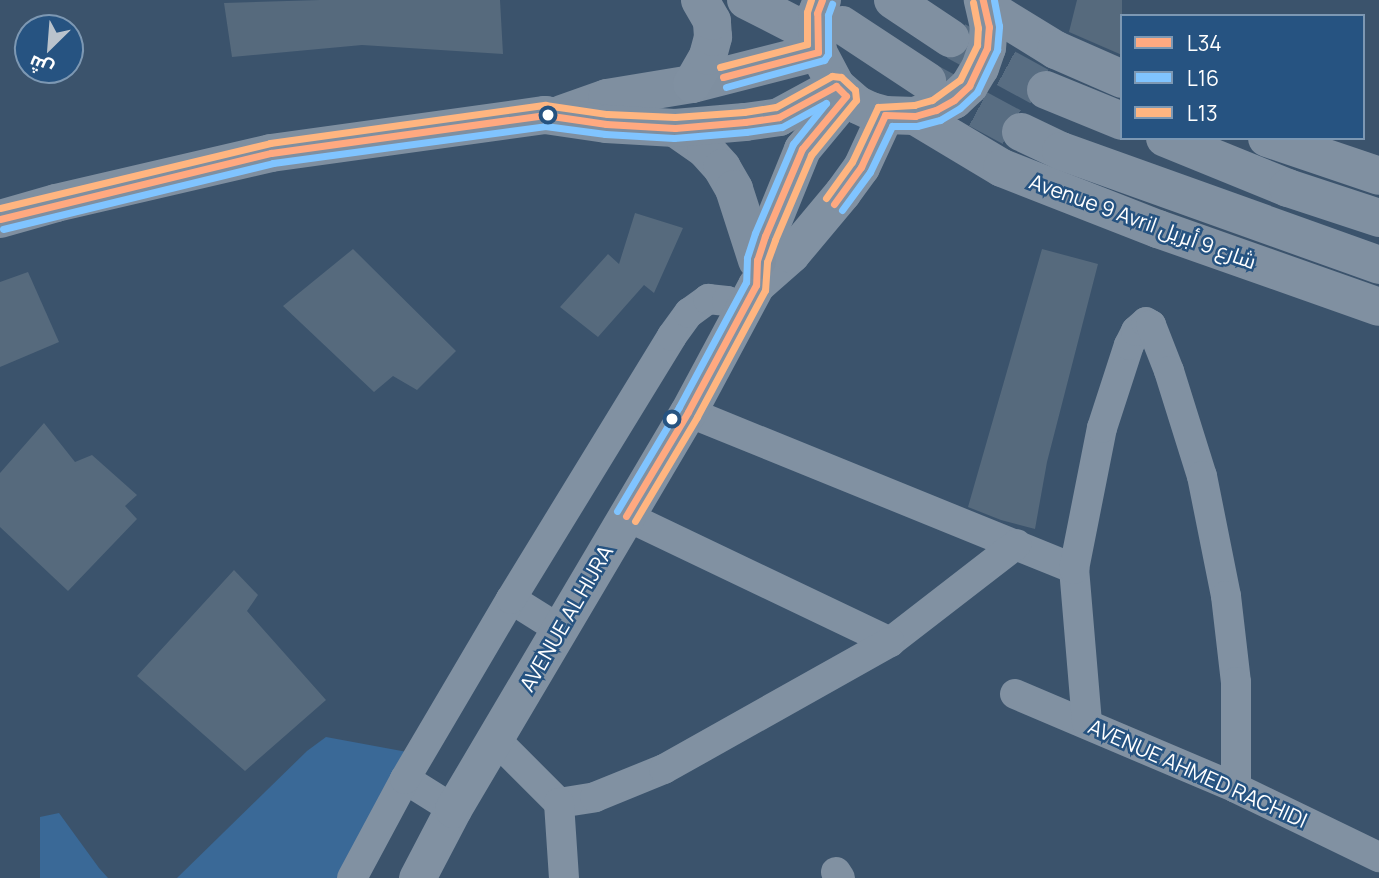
<!DOCTYPE html>
<meta charset="utf-8">
<style>
body{margin:0}
#map{position:relative;width:1379px;height:878px;overflow:hidden;background:#3b536c;font-family:Manrope,Cairo,sans-serif}
div>[style]{position:absolute}
.green>*{inset:0;background:#3a6997}
.building>*{inset:0;background:#566a7d}
.trunk-tunnel>*{height:38px;margin-top:-19px;transform-origin:0;background:repeating-linear-gradient(90deg,#586d82 0 38px,transparent 0 57px)}
.minor>*{height:30px;margin:-15px;padding:0 15px;transform-origin:15px;border-radius:15px;background:#8191a2}
.tertiary>*{height:37px;margin:-18.5px;padding:0 18.5px;transform-origin:18.5px;border-radius:18.5px;background:#8191a2}
.primary>*{height:38px;margin:-19px;padding:0 19px;transform-origin:19px;border-radius:19px;background:#7f8fa0}
.trunk>*{height:38px;margin:-19px;padding:0 19px;transform-origin:19px;border-radius:19px;background:#8090a1}
.bus-1>*{height:7px;margin:-3.5px;padding:0 3.5px;transform-origin:3.5px;border-radius:3.5px;background:#ffa980}
.bus-2>*{height:7px;margin:-3.5px;padding:0 3.5px;transform-origin:3.5px;border-radius:3.5px;background:#80c4ff}
.bus-3>*{height:7px;margin:-3.5px;padding:0 3.5px;transform-origin:3.5px;border-radius:3.5px;background:#ffb580}
.dots>*{width:19px;height:19px;translate:-50% -50%;box-sizing:border-box;border:4px solid #265381;border-radius:50%}
span{translate:-50% -50%;white-space:nowrap;text-align:center;line-height:1.15;-webkit-text-stroke:5px #265381;paint-order:stroke}
.street-label{font-size:21px;color:#fff}
.legend{position:absolute;left:1120px;top:14px;width:245px;height:126px;box-sizing:border-box;background:#265381;border:2px solid #7d98b3;margin:0;padding:9px 12px;list-style:none;font-size:21px;color:#fff}
.legend li{display:flex;align-items:center;gap:14px;height:35px}
.legend b{width:35px;border:2px solid #7d98b3}
.north{position:absolute;left:14px;top:14px;width:70px;height:70px;box-sizing:border-box;background:#265381;border:2px solid #7d98b3;border-radius:50%;rotate:205deg;font-size:19px;font-weight:700;line-height:28px;text-align:center;color:#fff}
.north::after{content:'';display:block;margin:auto;width:24px;height:32px;background:#bac3cc;clip-path:polygon(50% 0,100% 100%,50% 72%,0 100%)}
</style>
<div id="map">
<div class="green">
<div style="clip-path:polygon(326px 737px,418px 754px,341px 878px,177px 878px,307px 751px)"></div>
<div style="clip-path:polygon(59px 813px,99px 868px,108px 878px,40px 878px,40px 817px)"></div>
</div>
<div class="building">
<div style="clip-path:polygon(320px 0,500px 0,503px 54px,362px 45px,232px 57px,224px 3px)"></div>
<div style="clip-path:polygon(1077px 0,1122px 0,1122px 55px,1069px 32px)"></div>
<div style="clip-path:polygon(635px 213px,683px 228px,654px 293px,644px 285px,598px 337px,560px 307px,608px 254px,619px 264px)"></div>
<div style="clip-path:polygon(353px 249px,456px 351px,417px 390px,393px 376px,374px 392px,283px 306px)"></div>
<div style="clip-path:polygon(1042px 249px,1098px 264px,1047px 462px,1035px 529px,1001px 520px,968px 507px)"></div>
<div style="clip-path:polygon(28px 272px,59px 342px,0 367px,0 282px)"></div>
<div style="clip-path:polygon(44px 423px,75px 462px,92px 455px,137px 495px,125px 506px,137px 519px,68px 591px,0 527px,0 473px)"></div>
<div style="clip-path:polygon(234px 570px,258px 595px,247px 611px,326px 700px,245px 771px,137px 676px)"></div>
</div>
<div class="trunk-tunnel">
<div style="left:956px;top:41px;width:102px;rotate:28.6deg"></div>
<div style="left:928px;top:82px;width:106px;rotate:28.3deg"></div>
</div>
<div class="minor">
<div style="left:688px;top:412px;width:417px;rotate:22.1deg"></div>
<div style="left:626px;top:516px;width:293px;rotate:25.5deg"></div>
<div style="left:890px;top:642px;width:160px;rotate:-37.7deg"></div>
<div style="left:511px;top:599px;width:57px;rotate:32deg"></div>
<div style="left:1015px;top:694px;width:240px;rotate:23deg"></div>
<div style="left:1236px;top:788px;width:159px;rotate:25.8deg"></div>
<div style="left:1087px;top:723px;width:155px;rotate:-94.8deg"></div>
<div style="left:1074px;top:569px;width:144px;rotate:-78.8deg"></div>
<div style="left:1102px;top:428px;width:87px;rotate:-72deg"></div>
<div style="left:1129px;top:345px;width:16px;rotate:-63deg"></div>
<div style="left:1136px;top:331px;width:13px;rotate:-42deg"></div>
<div style="left:1146px;top:322px;width:6px;rotate:31deg"></div>
<div style="left:1151px;top:325px;width:49px;rotate:68.6deg"></div>
<div style="left:1169px;top:371px;width:110px;rotate:72.6deg"></div>
<div style="left:1202px;top:476px;width:122px;rotate:78.7deg"></div>
<div style="left:1226px;top:596px;width:87px;rotate:83.4deg"></div>
<div style="left:1236px;top:682px;width:106px;rotate:90deg"></div>
<div style="left:495px;top:739px;width:91px;rotate:45deg"></div>
<div style="left:559px;top:803px;width:36px;rotate:-9deg"></div>
<div style="left:595px;top:797px;width:74px;rotate:-22.1deg"></div>
<div style="left:664px;top:769px;width:259px;rotate:-29.3deg"></div>
<div style="left:405px;top:779px;width:57px;rotate:32deg"></div>
<div style="left:559px;top:803px;width:75px;rotate:86.2deg"></div>
<div style="left:836px;top:872px;width:7px;rotate:56deg"></div>
<div style="left:352px;top:878px;width:112px;rotate:-61.8deg"></div>
<div style="left:405px;top:779px;width:209px;rotate:-59.5deg"></div>
<div style="left:511px;top:599px;width:308px;rotate:-58.5deg"></div>
<div style="left:672px;top:336px;width:29px;rotate:-54deg"></div>
<div style="left:689px;top:313px;width:24px;rotate:-36deg"></div>
<div style="left:708px;top:299px;width:19px;rotate:6deg"></div>
<div style="left:727px;top:301px;width:18px;rotate:22deg"></div>
</div>
<div class="tertiary">
<div style="left:757px;top:260px;width:120px;rotate:-67.9deg"></div>
<div style="left:802px;top:149px;width:69px;rotate:-50.3deg"></div>
<div style="left:417px;top:878px;width:78px;rotate:-62.4deg"></div>
<div style="left:453px;top:809px;width:461px;rotate:-59.4deg"></div>
<div style="left:688px;top:412px;width:144px;rotate:-61.8deg"></div>
<div style="left:756px;top:285px;width:47px;rotate:-41.5deg"></div>
<div style="left:791px;top:254px;width:80px;rotate:-50.1deg"></div>
<div style="left:842px;top:193px;width:32px;rotate:-54deg"></div>
<div style="left:861px;top:167px;width:57px;rotate:-65.2deg"></div>
</div>
<div class="primary">
<div style="left:562px;top:114px;width:48px;rotate:-19.6deg"></div>
<div style="left:607px;top:98px;width:86px;rotate:-9.4deg"></div>
<div style="left:692px;top:84px;width:130px;rotate:-14.3deg"></div>
<div style="left:675px;top:128px;width:38px;rotate:35deg"></div>
<div style="left:706px;top:150px;width:24px;rotate:48deg"></div>
<div style="left:722px;top:168px;width:24px;rotate:60deg"></div>
<div style="left:734px;top:189px;width:75px;rotate:72.1deg"></div>
<div style="left:0;top:219px;width:58px;rotate:-15.9deg"></div>
<div style="left:56px;top:203px;width:221px;rotate:-13.1deg"></div>
<div style="left:271px;top:153px;width:277px;rotate:-7.9deg"></div>
<div style="left:545px;top:115px;width:62px;rotate:8.4deg"></div>
<div style="left:606px;top:124px;width:69px;rotate:3.3deg"></div>
<div style="left:675px;top:128px;width:70px;rotate:-4.9deg"></div>
<div style="left:745px;top:122px;width:34px;rotate:-8deg"></div>
<div style="left:779px;top:117px;width:65px;rotate:-28.5deg"></div>
</div>
<div class="trunk">
<div style="left:746px;top:0;width:79px;rotate:27.2deg"></div>
<div style="left:822px;top:0;width:14px;rotate:111deg"></div>
<div style="left:817px;top:13px;width:39px;rotate:89deg"></div>
<div style="left:818px;top:52px;width:38px;rotate:62deg"></div>
<div style="left:836px;top:86px;width:29px;rotate:41deg"></div>
<div style="left:858px;top:105px;width:14px;rotate:25deg"></div>
<div style="left:871px;top:111px;width:15px;rotate:16deg"></div>
<div style="left:885px;top:115px;width:30px;rotate:2deg"></div>
<div style="left:915px;top:116px;width:42px;rotate:-22.3deg"></div>
<div style="left:954px;top:100px;width:21px;rotate:-43deg"></div>
<div style="left:969px;top:86px;width:21px;rotate:-59deg"></div>
<div style="left:980px;top:68px;width:21px;rotate:-71deg"></div>
<div style="left:987px;top:48px;width:21px;rotate:-85deg"></div>
<div style="left:989px;top:27px;width:28px;rotate:-103deg"></div>
<div style="left:893px;top:0;width:69px;rotate:33.7deg"></div>
<div style="left:986px;top:7px;width:82px;rotate:31.6deg"></div>
<div style="left:1056px;top:50px;width:72px;rotate:23.7deg"></div>
<div style="left:842px;top:25px;width:102px;rotate:33.4deg"></div>
<div style="left:692px;top:84px;width:32px;rotate:-60deg"></div>
<div style="left:708px;top:56px;width:20px;rotate:-75deg"></div>
<div style="left:713px;top:37px;width:16px;rotate:-94deg"></div>
<div style="left:712px;top:21px;width:24px;rotate:-120deg"></div>
<div style="left:1046px;top:90px;width:82px;rotate:22.2deg"></div>
<div style="left:915px;top:116px;width:101px;rotate:30.9deg"></div>
<div style="left:1002px;top:168px;width:168px;rotate:21.4deg"></div>
<div style="left:1158px;top:229px;width:234px;rotate:19.4deg"></div>
<div style="left:1021px;top:132px;width:44px;rotate:25.4deg"></div>
<div style="left:1061px;top:151px;width:338px;rotate:19.7deg"></div>
<div style="left:1165px;top:138px;width:133px;rotate:22.1deg"></div>
<div style="left:1288px;top:188px;width:96px;rotate:18.2deg"></div>
<div style="left:1267px;top:138px;width:118px;rotate:18.7deg"></div>
</div>
<div class="bus-1">
<div style="left:723px;top:77px;width:98px;rotate:-14.7deg"></div>
<div style="left:818px;top:52px;width:39px;rotate:-91deg"></div>
<div style="left:817px;top:13px;width:14px;rotate:-69deg"></div>
<div style="left:834px;top:204px;width:46px;rotate:-53.9deg"></div>
<div style="left:861px;top:167px;width:57px;rotate:-65.2deg"></div>
<div style="left:885px;top:115px;width:30px;rotate:2deg"></div>
<div style="left:915px;top:116px;width:22px;rotate:-16deg"></div>
<div style="left:936px;top:110px;width:21px;rotate:-29deg"></div>
<div style="left:954px;top:100px;width:21px;rotate:-43deg"></div>
<div style="left:969px;top:86px;width:42px;rotate:-64.7deg"></div>
<div style="left:987px;top:48px;width:21px;rotate:-85deg"></div>
<div style="left:989px;top:27px;width:28px;rotate:-103deg"></div>
<div style="left:0;top:219px;width:279px;rotate:-13.7deg"></div>
<div style="left:271px;top:153px;width:277px;rotate:-7.9deg"></div>
<div style="left:545px;top:115px;width:62px;rotate:8.4deg"></div>
<div style="left:606px;top:124px;width:69px;rotate:3.3deg"></div>
<div style="left:675px;top:128px;width:70px;rotate:-4.9deg"></div>
<div style="left:745px;top:122px;width:34px;rotate:-8deg"></div>
<div style="left:779px;top:117px;width:65px;rotate:-28.5deg"></div>
<div style="left:836px;top:86px;width:14px;rotate:45deg"></div>
<div style="left:846px;top:96px;width:69px;rotate:129.7deg"></div>
<div style="left:802px;top:149px;width:95px;rotate:113deg"></div>
<div style="left:765px;top:236px;width:25px;rotate:108deg"></div>
<div style="left:757px;top:260px;width:25px;rotate:92deg"></div>
<div style="left:756px;top:285px;width:144px;rotate:118.2deg"></div>
<div style="left:688px;top:412px;width:121px;rotate:120.8deg"></div>
</div>
<div class="bus-2">
<div style="left:726px;top:87px;width:102px;rotate:-15.4deg"></div>
<div style="left:824px;top:60px;width:7px;rotate:-56deg"></div>
<div style="left:828px;top:54px;width:39px;rotate:-90deg"></div>
<div style="left:828px;top:15px;width:12px;rotate:-70deg"></div>
<div style="left:842px;top:210px;width:47px;rotate:-53.6deg"></div>
<div style="left:870px;top:172px;width:51px;rotate:-64.4deg"></div>
<div style="left:892px;top:126px;width:25px"></div>
<div style="left:917px;top:126px;width:24px;rotate:-15deg"></div>
<div style="left:940px;top:120px;width:23px;rotate:-31deg"></div>
<div style="left:960px;top:108px;width:23px;rotate:-43deg"></div>
<div style="left:977px;top:92px;width:47px;rotate:-64.5deg"></div>
<div style="left:997px;top:50px;width:24px;rotate:-85deg"></div>
<div style="left:999px;top:26px;width:26px;rotate:-101deg"></div>
<div style="left:3px;top:229px;width:278px;rotate:-13.7deg"></div>
<div style="left:273px;top:163px;width:275px;rotate:-7.7deg"></div>
<div style="left:545px;top:126px;width:61px;rotate:7.6deg"></div>
<div style="left:605px;top:134px;width:69px;rotate:3.3deg"></div>
<div style="left:674px;top:138px;width:72px;rotate:-4.8deg"></div>
<div style="left:746px;top:132px;width:36px;rotate:-8deg"></div>
<div style="left:782px;top:127px;width:50px;rotate:-28.6deg"></div>
<div style="left:826px;top:103px;width:53px;rotate:128.8deg"></div>
<div style="left:793px;top:144px;width:97px;rotate:113.1deg"></div>
<div style="left:755px;top:233px;width:26px;rotate:108deg"></div>
<div style="left:747px;top:258px;width:24px;rotate:92deg"></div>
<div style="left:746px;top:282px;width:142px;rotate:118.2deg"></div>
<div style="left:679px;top:407px;width:121px;rotate:120.8deg"></div>
</div>
<div class="bus-3">
<div style="left:720px;top:67px;width:90px;rotate:-14.8deg"></div>
<div style="left:807px;top:44px;width:32px;rotate:-90deg"></div>
<div style="left:807px;top:12px;width:13px;rotate:-72deg"></div>
<div style="left:826px;top:198px;width:44px;rotate:-54.2deg"></div>
<div style="left:852px;top:162px;width:61px;rotate:-64.7deg"></div>
<div style="left:878px;top:107px;width:36px;rotate:-3deg"></div>
<div style="left:914px;top:105px;width:19px;rotate:-16deg"></div>
<div style="left:932px;top:100px;width:34px;rotate:-36deg"></div>
<div style="left:960px;top:80px;width:39px;rotate:-64deg"></div>
<div style="left:977px;top:45px;width:17px;rotate:-87deg"></div>
<div style="left:978px;top:28px;width:26px;rotate:-101deg"></div>
<div style="left:0;top:208px;width:278px;rotate:-13.5deg"></div>
<div style="left:270px;top:143px;width:278px;rotate:-7.9deg"></div>
<div style="left:545px;top:105px;width:63px;rotate:8.3deg"></div>
<div style="left:607px;top:114px;width:68px;rotate:2.5deg"></div>
<div style="left:675px;top:117px;width:69px;rotate:-4.1deg"></div>
<div style="left:744px;top:112px;width:32px;rotate:-9deg"></div>
<div style="left:776px;top:107px;width:64px;rotate:-29deg"></div>
<div style="left:832px;top:76px;width:9px;rotate:6deg"></div>
<div style="left:841px;top:77px;width:19px;rotate:43deg"></div>
<div style="left:855px;top:90px;width:10px;rotate:84deg"></div>
<div style="left:856px;top:100px;width:71px;rotate:129.3deg"></div>
<div style="left:811px;top:155px;width:92px;rotate:113deg"></div>
<div style="left:775px;top:240px;width:23px;rotate:110deg"></div>
<div style="left:767px;top:262px;width:28px;rotate:94deg"></div>
<div style="left:765px;top:290px;width:144px;rotate:118.2deg"></div>
<div style="left:697px;top:417px;width:121px;rotate:120.8deg"></div>
</div>
<div class="dots">
<div style="left:548px;top:115px;background:#fff"></div>
<div style="left:672px;top:419px;background:#fff"></div>
</div>
<div class="street-label">
<span style="left:1143px;top:221px;rotate:20deg">Avenue 9 Avril شارع 9 أبريل</span>
<span style="left:566px;top:618px;rotate:-60deg">AVENUE AL HIJRA</span>
<span style="left:1198px;top:773px;rotate:24deg">AVENUE AHMED RACHIDI</span>
</div>
<ul class="legend">
<li><b style="height:9px;background:#ffa980"></b>L34</li>
<li><b style="height:9px;background:#80c4ff"></b>L16</li>
<li><b style="height:9px;background:#ffb580"></b>L13</li>
</ul>
<div class="north">ش</div>
</div>
